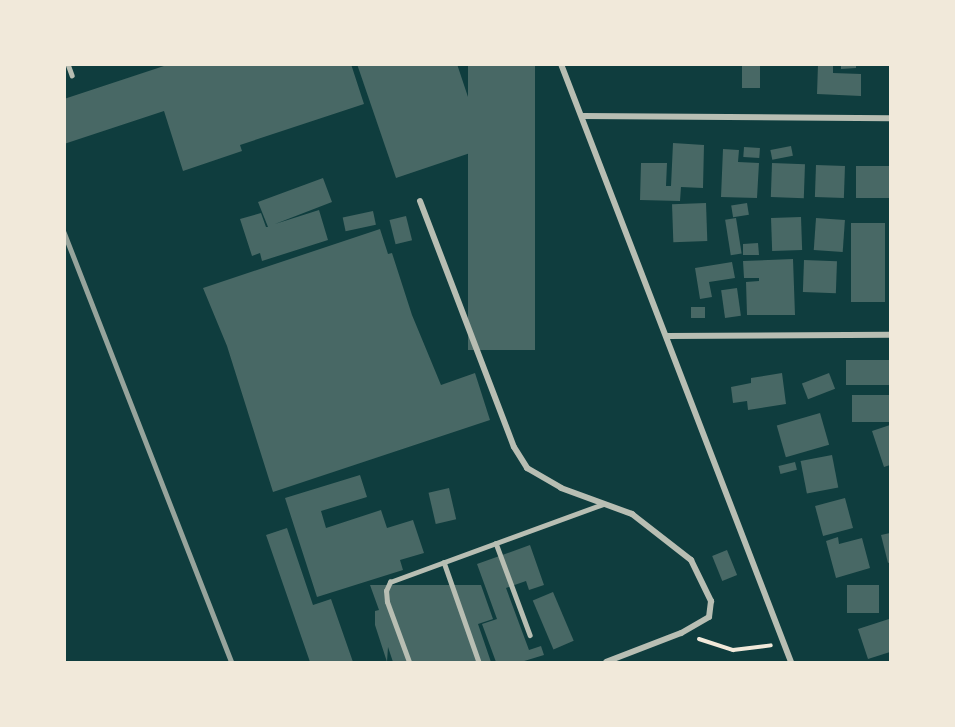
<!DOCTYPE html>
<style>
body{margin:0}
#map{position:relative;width:955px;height:727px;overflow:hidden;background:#0f3d3e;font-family:"Playfair Display",serif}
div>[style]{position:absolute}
.building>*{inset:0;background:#486865;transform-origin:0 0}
.path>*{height:4px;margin:-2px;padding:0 2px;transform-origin:2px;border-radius:2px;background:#f1e9da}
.service>*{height:4.5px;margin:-2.25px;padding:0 2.25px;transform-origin:2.25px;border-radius:2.25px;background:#b8beb3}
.minor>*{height:6px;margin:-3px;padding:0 3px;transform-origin:3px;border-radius:3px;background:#b8beb3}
.rail>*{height:4.5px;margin:-2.25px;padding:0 2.25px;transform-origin:2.25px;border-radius:2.25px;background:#97a49c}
span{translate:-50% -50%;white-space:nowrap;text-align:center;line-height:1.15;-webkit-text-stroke:6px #f1e9da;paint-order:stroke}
.frame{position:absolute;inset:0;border:66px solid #f1e9da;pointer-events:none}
</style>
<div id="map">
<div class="building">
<div style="clip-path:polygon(170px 64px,351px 64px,364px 104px,240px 145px,242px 151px,183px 171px,164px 111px,64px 144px,64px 99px)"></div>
<div style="clip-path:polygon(357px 64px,457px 64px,485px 148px,396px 178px)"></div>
<div style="left:468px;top:64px;width:67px;height:286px"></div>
<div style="clip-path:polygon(818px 64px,833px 65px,833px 73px,861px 74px,861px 96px,817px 94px)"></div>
<div style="clip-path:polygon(841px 64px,856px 64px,856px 68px,841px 69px)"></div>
<div style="left:742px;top:66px;width:18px;height:22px"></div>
<div style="clip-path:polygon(673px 143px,704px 145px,703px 188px,681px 187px,680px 201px,640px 200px,641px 163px,667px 163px,666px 186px,671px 186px)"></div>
<div style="left:791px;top:146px;width:10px;height:21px;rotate:79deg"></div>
<div style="left:744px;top:147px;width:16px;height:10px;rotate:4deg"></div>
<div style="clip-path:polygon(723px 149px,739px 150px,738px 162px,759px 163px,757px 198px,721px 197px)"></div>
<div style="left:772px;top:163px;width:33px;height:34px;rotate:2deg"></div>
<div style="left:816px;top:165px;width:29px;height:32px;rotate:2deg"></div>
<div style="left:890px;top:166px;width:32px;height:34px;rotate:90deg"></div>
<div style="clip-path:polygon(323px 178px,332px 202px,275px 224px,319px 210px,328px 240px,262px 261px,260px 253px,252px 256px,240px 219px,261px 213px,266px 227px,268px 227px,258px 202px)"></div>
<div style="left:706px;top:203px;width:38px;height:34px;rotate:88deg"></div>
<div style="left:747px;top:203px;width:12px;height:16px;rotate:81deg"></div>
<div style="left:373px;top:211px;width:14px;height:31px;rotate:78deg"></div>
<div style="left:406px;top:216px;width:25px;height:17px;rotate:76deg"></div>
<div style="left:801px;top:217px;width:33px;height:30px;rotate:88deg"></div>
<div style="left:736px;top:218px;width:36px;height:11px;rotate:81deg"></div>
<div style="left:816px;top:218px;width:29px;height:32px;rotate:4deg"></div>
<div style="left:851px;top:223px;width:34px;height:79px"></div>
<div style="clip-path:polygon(380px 229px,388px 254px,392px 253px,412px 315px,441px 385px,475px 373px,490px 420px,273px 492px,227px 346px,203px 288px)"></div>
<div style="clip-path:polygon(758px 243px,759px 255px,743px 255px,743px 244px)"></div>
<div style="clip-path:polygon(793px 259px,795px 315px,747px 315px,746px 282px,759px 281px,759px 278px,744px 278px,743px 261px)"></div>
<div style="left:804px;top:260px;width:33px;height:32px;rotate:2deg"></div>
<div style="clip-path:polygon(732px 262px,735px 278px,709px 282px,712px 297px,700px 299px,695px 268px)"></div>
<div style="left:737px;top:288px;width:28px;height:16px;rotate:82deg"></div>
<div style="left:691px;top:307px;width:14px;height:11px"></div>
<div style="left:890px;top:360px;width:25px;height:44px;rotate:90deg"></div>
<div style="clip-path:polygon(782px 373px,786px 404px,748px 410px,747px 401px,733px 403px,731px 387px,751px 383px,751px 378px)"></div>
<div style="left:829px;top:373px;width:17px;height:29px;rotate:69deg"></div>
<div style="left:890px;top:395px;width:27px;height:38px;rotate:90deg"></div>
<div style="left:820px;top:413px;width:33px;height:45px;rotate:74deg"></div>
<div style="clip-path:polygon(890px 425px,890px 465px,884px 467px,872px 431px)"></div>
<div style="left:832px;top:455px;width:33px;height:32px;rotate:79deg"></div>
<div style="left:795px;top:462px;width:8px;height:17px;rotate:76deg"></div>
<div style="clip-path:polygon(360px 475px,367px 497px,321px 511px,326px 528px,381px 510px,387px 528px,413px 520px,424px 553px,400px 560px,403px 570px,317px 597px,285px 498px)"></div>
<div style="left:449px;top:488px;width:32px;height:21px;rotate:77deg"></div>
<div style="left:845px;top:498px;width:31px;height:31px;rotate:75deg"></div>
<div style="clip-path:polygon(287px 528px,313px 605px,331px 599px,353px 662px,310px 662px,266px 535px)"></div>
<div style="clip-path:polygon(890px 533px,890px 562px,888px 563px,881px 535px)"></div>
<div style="clip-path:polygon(838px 537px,839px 544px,862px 538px,870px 568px,836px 578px,826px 541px)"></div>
<div style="clip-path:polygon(530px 545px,544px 585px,529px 590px,526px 581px,506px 588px,529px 650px,541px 646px,544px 655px,521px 662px,496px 662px,482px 624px,497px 619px,477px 564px)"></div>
<div style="left:727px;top:550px;width:27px;height:16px;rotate:68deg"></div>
<div style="clip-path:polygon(370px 585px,481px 585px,493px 619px,478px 624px,491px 662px,393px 662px,388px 647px,387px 662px,375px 625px,375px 611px,379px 610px)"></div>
<div style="left:847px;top:585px;width:32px;height:28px"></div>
<div style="left:553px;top:592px;width:53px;height:22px;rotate:67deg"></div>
<div style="clip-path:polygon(889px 619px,890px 652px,868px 659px,858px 629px)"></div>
</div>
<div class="path">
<div style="left:699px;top:639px;width:36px;rotate:18deg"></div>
<div style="left:733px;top:650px;width:38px;rotate:-7deg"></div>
</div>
<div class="service">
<div style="left:68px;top:64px;width:12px;rotate:70deg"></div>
<div style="left:496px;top:543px;width:98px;rotate:69.7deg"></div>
<div style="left:444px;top:562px;width:106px;rotate:70.7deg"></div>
<div style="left:409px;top:662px;width:64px;rotate:-110.1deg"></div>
<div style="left:387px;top:602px;width:11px;rotate:-95deg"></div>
<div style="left:386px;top:591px;width:10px;rotate:-66deg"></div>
<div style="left:390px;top:582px;width:227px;rotate:-20.1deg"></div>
</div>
<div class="minor">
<div style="left:561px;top:64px;width:641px;rotate:68.96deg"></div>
<div style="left:583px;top:116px;width:307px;rotate:0.4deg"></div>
<div style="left:420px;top:201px;width:263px;rotate:69.1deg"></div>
<div style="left:514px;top:447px;width:25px;rotate:58deg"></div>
<div style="left:527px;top:468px;width:39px;rotate:30deg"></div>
<div style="left:561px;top:488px;width:76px;rotate:20.1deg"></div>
<div style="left:632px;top:514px;width:75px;rotate:37.9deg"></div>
<div style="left:691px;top:560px;width:46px;rotate:64deg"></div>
<div style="left:711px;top:601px;width:16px;rotate:97deg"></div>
<div style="left:709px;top:617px;width:32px;rotate:150deg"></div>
<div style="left:681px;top:633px;width:80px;rotate:158.9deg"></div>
<div style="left:667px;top:336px;width:223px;rotate:-0.3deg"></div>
</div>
<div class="rail">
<div style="left:64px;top:232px;width:462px;rotate:68.7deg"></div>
</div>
<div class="frame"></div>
</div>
